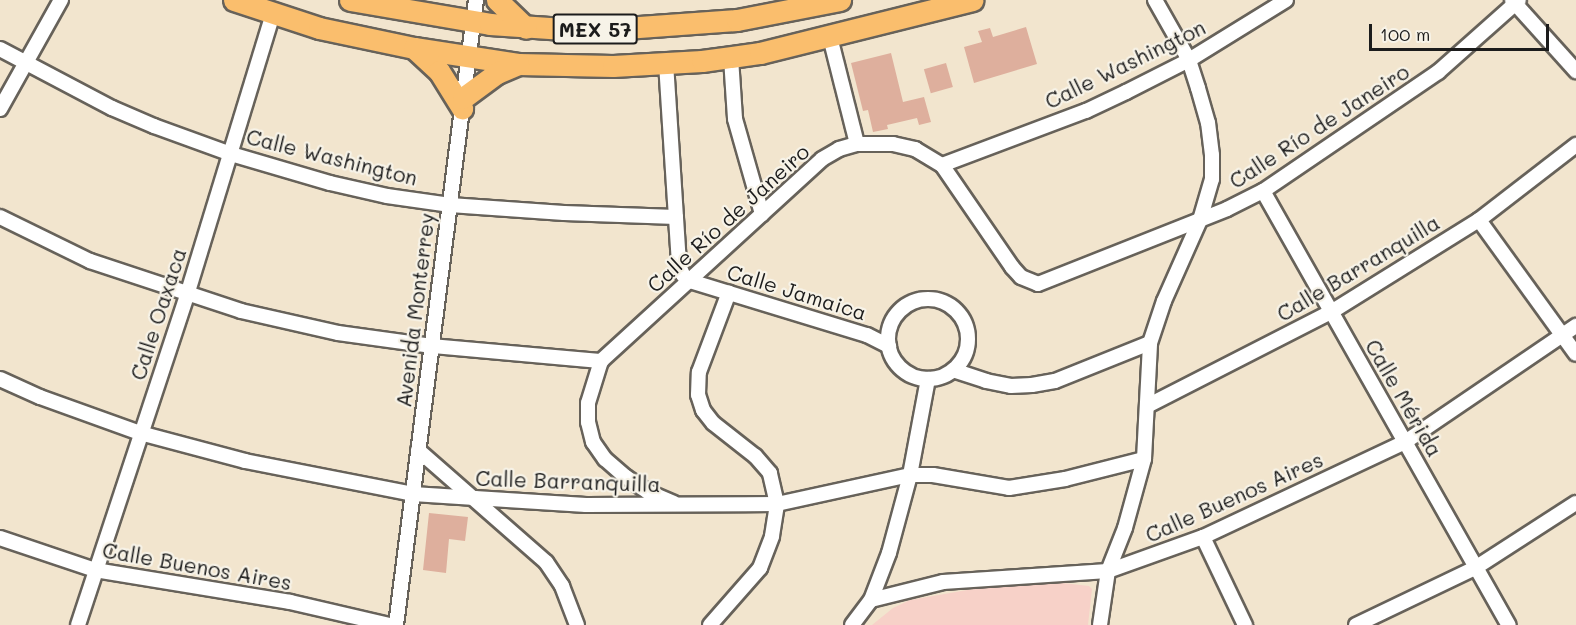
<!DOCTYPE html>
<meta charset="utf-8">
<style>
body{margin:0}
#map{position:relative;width:1576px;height:625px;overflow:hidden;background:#f2e5ce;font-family:Mali,sans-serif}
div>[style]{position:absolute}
.built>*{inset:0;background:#f7d1c8}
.building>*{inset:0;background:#deaf9d;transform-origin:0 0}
.roads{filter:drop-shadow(2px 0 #67625a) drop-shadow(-2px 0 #67625a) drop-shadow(0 2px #67625a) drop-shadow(0 -2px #67625a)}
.minor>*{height:14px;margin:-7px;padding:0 7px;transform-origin:7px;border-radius:7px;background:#fff}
.minor>.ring{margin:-7px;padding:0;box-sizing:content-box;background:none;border:14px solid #fff;border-radius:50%}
.highway>*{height:21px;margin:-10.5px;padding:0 10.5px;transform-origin:10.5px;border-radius:10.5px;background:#fabe6d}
span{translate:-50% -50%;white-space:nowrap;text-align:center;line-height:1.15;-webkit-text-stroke:4.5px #f7f3e8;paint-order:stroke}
.shield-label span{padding:2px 4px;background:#f7f3e8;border:2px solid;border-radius:4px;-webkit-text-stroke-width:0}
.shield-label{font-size:20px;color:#1c1c1c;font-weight:700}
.street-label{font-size:21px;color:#1c1c1c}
.scale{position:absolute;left:1369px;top:24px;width:180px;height:27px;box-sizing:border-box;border:3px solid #1c1c1c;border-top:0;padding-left:8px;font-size:18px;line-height:21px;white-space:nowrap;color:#1c1c1c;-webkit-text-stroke:4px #f7f3e8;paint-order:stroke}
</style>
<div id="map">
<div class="built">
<div style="clip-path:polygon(1045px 581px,1089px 586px,1092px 589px,1088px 625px,872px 625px,893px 608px,910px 600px,973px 589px)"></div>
</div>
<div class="building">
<div style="clip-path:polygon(1026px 27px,1037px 64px,974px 83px,964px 47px,982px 42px,978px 31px,990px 28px,993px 37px)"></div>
<div style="clip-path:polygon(891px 53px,903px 102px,924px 97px,931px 122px,919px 125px,917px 118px,887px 125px,888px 129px,873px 132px,868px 110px,863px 111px,851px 63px)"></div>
<div style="left:946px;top:63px;width:25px;height:23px;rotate:74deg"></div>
<div style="clip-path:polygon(429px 513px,468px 517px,465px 541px,449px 539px,446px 573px,423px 570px)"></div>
</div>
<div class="roads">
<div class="minor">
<div style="left:1512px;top:0;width:96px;rotate:48deg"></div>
<div style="left:830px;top:37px;width:110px;rotate:75.8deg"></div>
<div style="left:0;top:49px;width:127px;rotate:27.8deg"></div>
<div style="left:112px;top:108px;width:46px;rotate:23.2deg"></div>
<div style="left:154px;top:126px;width:82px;rotate:20deg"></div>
<div style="left:231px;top:154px;width:103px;rotate:16.3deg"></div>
<div style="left:330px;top:183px;width:58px;rotate:12.8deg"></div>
<div style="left:387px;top:196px;width:64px;rotate:8.1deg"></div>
<div style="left:450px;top:205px;width:114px;rotate:4deg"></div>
<div style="left:564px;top:213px;width:112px;rotate:2deg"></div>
<div style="left:731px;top:58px;width:61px;rotate:86.2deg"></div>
<div style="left:735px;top:119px;width:99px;rotate:74.1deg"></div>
<div style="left:666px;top:63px;width:202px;rotate:86.3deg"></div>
<div style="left:679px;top:265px;width:11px;rotate:68deg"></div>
<div style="left:683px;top:275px;width:9px;rotate:41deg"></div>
<div style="left:690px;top:281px;width:185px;rotate:17deg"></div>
<div style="left:867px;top:335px;width:25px;rotate:27deg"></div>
<div style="left:0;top:109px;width:125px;rotate:-60.8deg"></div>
<div style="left:942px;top:165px;width:154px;rotate:-20.6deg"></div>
<div style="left:1086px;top:111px;width:44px;rotate:-25.4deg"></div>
<div style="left:1126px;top:92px;width:71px;rotate:-26.9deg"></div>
<div style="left:1189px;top:60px;width:114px;rotate:-31.7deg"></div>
<div style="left:1263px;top:191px;width:499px;rotate:60.5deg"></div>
<div style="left:0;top:217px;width:100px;rotate:26.1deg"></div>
<div style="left:90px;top:261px;width:159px;rotate:18.3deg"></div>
<div style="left:241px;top:311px;width:99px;rotate:12.8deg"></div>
<div style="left:338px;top:333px;width:95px;rotate:7.9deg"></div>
<div style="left:432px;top:346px;width:170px;rotate:5.1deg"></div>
<div style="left:601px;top:361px;width:299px;rotate:-42.4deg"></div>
<div style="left:822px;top:159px;width:20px;rotate:-30deg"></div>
<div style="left:839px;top:149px;width:19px;rotate:-16deg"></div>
<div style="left:857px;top:144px;width:36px"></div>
<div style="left:893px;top:144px;width:23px;rotate:13deg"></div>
<div style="left:915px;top:149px;width:31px;rotate:31deg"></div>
<div style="left:942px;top:165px;width:124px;rotate:55.5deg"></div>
<div style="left:1012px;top:267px;width:13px;rotate:48deg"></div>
<div style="left:1021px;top:277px;width:18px;rotate:22deg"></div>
<div style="left:1038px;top:284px;width:203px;rotate:-21.6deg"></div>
<div style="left:1227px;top:209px;width:40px;rotate:-26.6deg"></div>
<div style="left:1263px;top:191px;width:212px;rotate:-34.2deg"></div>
<div style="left:1438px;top:72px;width:108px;rotate:-41.6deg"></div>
<div style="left:1479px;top:220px;width:165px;rotate:54.1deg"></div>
<div class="ring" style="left:888px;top:299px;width:66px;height:66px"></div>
<div style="left:601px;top:361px;width:44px;rotate:107.2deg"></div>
<div style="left:588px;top:403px;width:19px;rotate:90deg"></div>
<div style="left:588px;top:422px;width:21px;rotate:76deg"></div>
<div style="left:593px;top:442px;width:21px;rotate:55deg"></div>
<div style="left:605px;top:459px;width:28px;rotate:41deg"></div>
<div style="left:626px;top:477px;width:27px;rotate:34deg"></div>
<div style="left:648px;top:492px;width:28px;rotate:23deg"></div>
<div style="left:953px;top:370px;width:35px;rotate:18deg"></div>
<div style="left:986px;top:381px;width:25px;rotate:11deg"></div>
<div style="left:1011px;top:386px;width:21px;rotate:-3deg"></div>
<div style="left:1032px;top:385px;width:23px;rotate:-10deg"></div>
<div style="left:1055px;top:381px;width:102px;rotate:-21.8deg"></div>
<div style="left:0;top:379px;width:44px;rotate:24.2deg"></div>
<div style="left:40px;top:397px;width:106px;rotate:19.8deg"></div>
<div style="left:140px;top:433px;width:109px;rotate:14.9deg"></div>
<div style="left:245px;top:461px;width:171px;rotate:11.1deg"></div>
<div style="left:413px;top:494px;width:62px;rotate:3.7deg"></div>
<div style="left:475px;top:498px;width:111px;rotate:3.6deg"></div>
<div style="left:586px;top:505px;width:191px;rotate:-0.3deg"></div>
<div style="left:777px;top:504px;width:136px;rotate:-12.3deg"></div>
<div style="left:910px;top:475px;width:23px"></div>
<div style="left:933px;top:475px;width:77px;rotate:9.7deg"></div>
<div style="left:1009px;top:488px;width:57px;rotate:-9.1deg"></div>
<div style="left:1065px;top:479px;width:81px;rotate:-14.2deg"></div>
<div style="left:1147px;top:406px;width:207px;rotate:-27.1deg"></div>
<div style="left:1331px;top:312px;width:174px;rotate:-31.9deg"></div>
<div style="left:1479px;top:220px;width:123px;rotate:-37.7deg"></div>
<div style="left:418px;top:450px;width:170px;rotate:41.2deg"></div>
<div style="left:546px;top:562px;width:29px;rotate:56deg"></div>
<div style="left:562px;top:586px;width:42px;rotate:69deg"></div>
<div style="left:1203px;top:537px;width:98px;rotate:64.5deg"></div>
<div style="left:0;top:538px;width:100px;rotate:18.6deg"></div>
<div style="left:95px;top:570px;width:198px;rotate:9.3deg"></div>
<div style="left:290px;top:602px;width:103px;rotate:13deg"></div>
<div style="left:871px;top:600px;width:74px;rotate:-14deg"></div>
<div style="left:943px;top:582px;width:165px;rotate:-3.8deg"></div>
<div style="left:1108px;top:571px;width:101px;rotate:-19.7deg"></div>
<div style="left:1203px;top:537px;width:223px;rotate:-25.2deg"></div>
<div style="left:1405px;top:442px;width:207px;rotate:-34.2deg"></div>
<div style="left:78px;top:625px;width:348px;rotate:-71.7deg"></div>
<div style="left:187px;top:295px;width:294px;rotate:-73deg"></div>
<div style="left:396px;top:625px;width:630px;rotate:-82.71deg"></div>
<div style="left:710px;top:625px;width:76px;rotate:-48.7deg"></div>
<div style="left:760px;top:568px;width:34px;rotate:-69deg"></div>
<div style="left:772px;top:536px;width:32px;rotate:-81deg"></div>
<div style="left:777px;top:504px;width:32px;rotate:-103deg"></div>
<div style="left:770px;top:473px;width:23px;rotate:-131deg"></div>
<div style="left:755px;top:456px;width:53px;rotate:-141.8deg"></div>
<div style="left:713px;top:423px;width:16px;rotate:-128deg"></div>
<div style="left:703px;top:410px;width:16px;rotate:-108deg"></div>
<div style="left:698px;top:395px;width:23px;rotate:-88deg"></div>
<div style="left:699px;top:372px;width:85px;rotate:-69.4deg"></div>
<div style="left:852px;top:625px;width:31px;rotate:-53deg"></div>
<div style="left:871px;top:600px;width:50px;rotate:-69deg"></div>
<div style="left:889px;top:553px;width:81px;rotate:-74.9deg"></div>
<div style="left:910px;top:475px;width:98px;rotate:-79.4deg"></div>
<div style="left:1100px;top:625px;width:55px;rotate:-81.6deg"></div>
<div style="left:1108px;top:571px;width:46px;rotate:-68.4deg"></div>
<div style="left:1125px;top:528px;width:72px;rotate:-74.6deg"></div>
<div style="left:1144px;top:459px;width:116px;rotate:-87deg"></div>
<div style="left:1150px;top:343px;width:44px;rotate:-71.6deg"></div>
<div style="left:1164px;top:301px;width:89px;rotate:-66deg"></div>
<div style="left:1200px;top:220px;width:43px;rotate:-73.7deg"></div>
<div style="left:1212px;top:179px;width:24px;rotate:-90deg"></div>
<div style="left:1212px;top:155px;width:32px;rotate:-97deg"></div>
<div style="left:1208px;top:123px;width:36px;rotate:-106deg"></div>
<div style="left:1198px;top:88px;width:29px;rotate:-108deg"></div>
<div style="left:1189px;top:60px;width:69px;rotate:-119.5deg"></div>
<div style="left:1356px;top:625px;width:132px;rotate:-25.6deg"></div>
<div style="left:1475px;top:568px;width:120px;rotate:-32.8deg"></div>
</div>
<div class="highway">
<div style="left:234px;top:0;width:89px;rotate:18.2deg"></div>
<div style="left:319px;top:28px;width:97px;rotate:11.9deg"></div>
<div style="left:414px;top:48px;width:105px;rotate:8.7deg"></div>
<div style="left:518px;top:64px;width:95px;rotate:1.2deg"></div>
<div style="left:613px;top:66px;width:89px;rotate:-3.2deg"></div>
<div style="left:702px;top:61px;width:59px;rotate:-7.9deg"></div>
<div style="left:760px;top:53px;width:219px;rotate:-14deg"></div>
<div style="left:350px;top:0;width:142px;rotate:9.7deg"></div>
<div style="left:490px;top:24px;width:74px;rotate:3.9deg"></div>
<div style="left:564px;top:29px;width:61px;rotate:-0.9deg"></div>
<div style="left:625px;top:28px;width:112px;rotate:-4.1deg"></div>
<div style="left:737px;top:20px;width:105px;rotate:-11deg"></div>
<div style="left:497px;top:0;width:40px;rotate:44deg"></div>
<div style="left:414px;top:48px;width:34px;rotate:43deg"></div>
<div style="left:439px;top:71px;width:44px;rotate:58.1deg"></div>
<div style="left:463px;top:98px;width:42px;rotate:-36.3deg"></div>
<div style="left:497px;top:73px;width:23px;rotate:-23deg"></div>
</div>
</div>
<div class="shield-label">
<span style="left:595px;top:29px">MEX 57</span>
</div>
<div class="street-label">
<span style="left:1125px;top:64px;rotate:-26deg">Calle Washington</span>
<span style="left:1319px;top:126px;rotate:-33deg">Calle Río de Janeiro</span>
<span style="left:332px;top:157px;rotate:14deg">Calle Washington</span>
<span style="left:728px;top:218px;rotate:-42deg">Calle Río de Janeiro</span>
<span style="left:1358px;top:268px;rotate:-31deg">Calle Barranquilla</span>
<span style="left:797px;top:292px;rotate:17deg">Calle Jamaica</span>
<span style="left:415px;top:310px;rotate:-83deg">Avenida Monterrey</span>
<span style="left:158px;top:314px;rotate:-72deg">Calle Oaxaca</span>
<span style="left:1404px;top:398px;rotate:60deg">Calle Mérida</span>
<span style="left:568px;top:481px;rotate:2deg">Calle Barranquilla</span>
<span style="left:1234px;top:497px;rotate:-24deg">Calle Buenos Aires</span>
<span style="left:197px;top:566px;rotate:10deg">Calle Buenos Aires</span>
</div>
<div class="scale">100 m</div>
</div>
